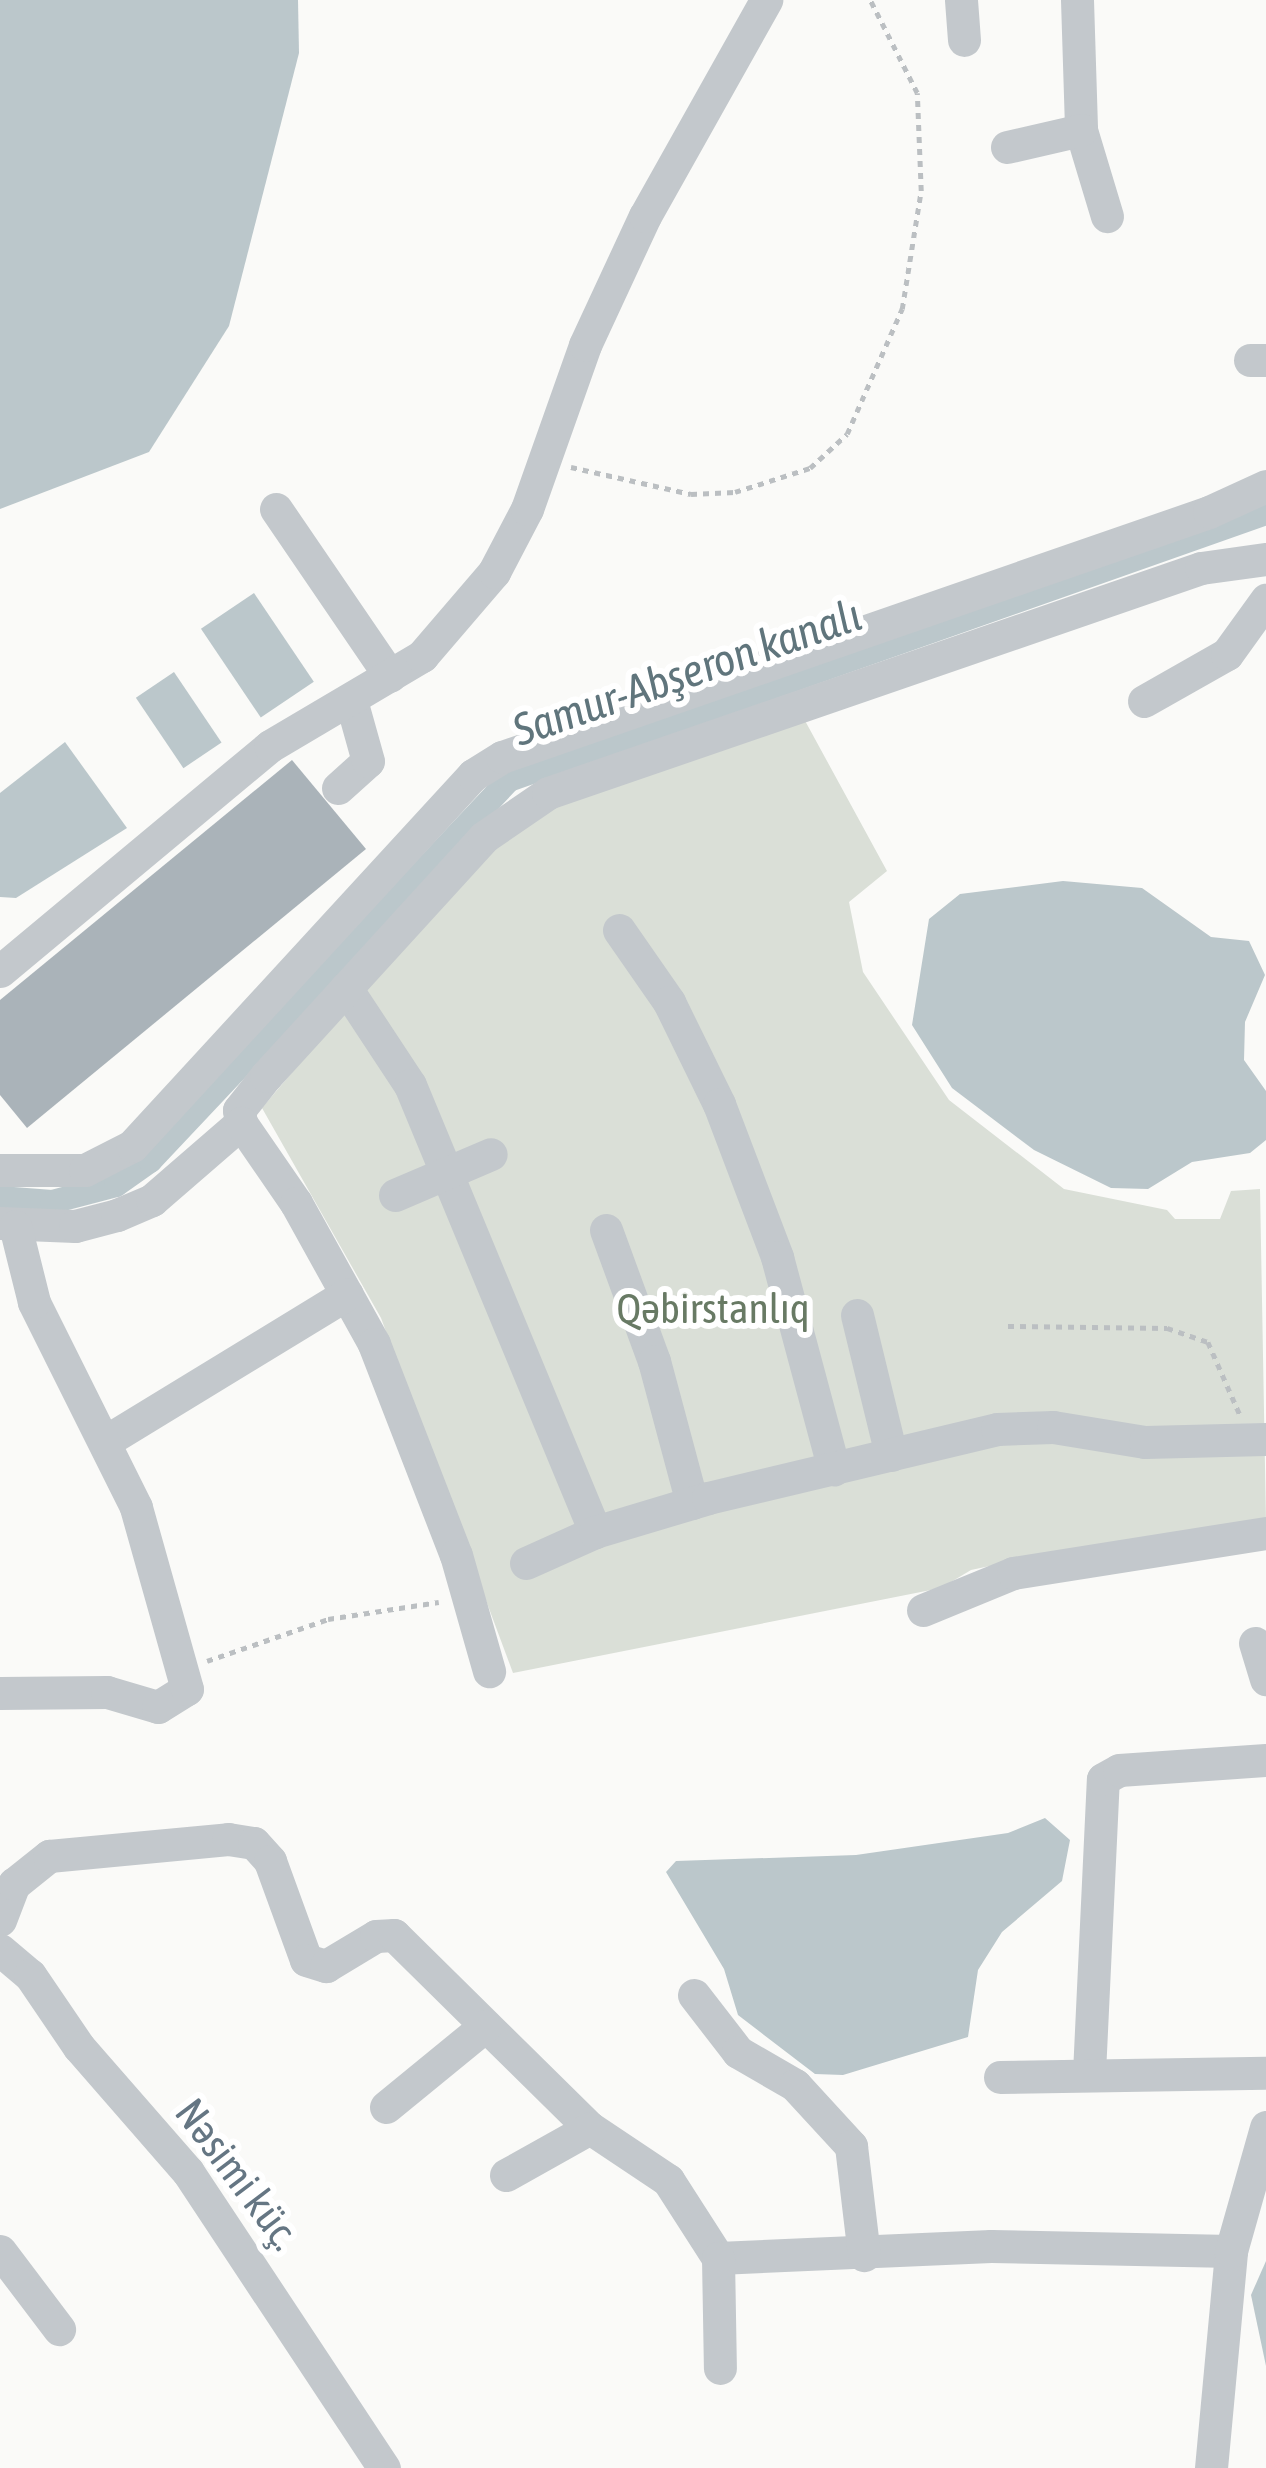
<!DOCTYPE html>
<meta charset="utf-8">
<style>
body{margin:0}
#map{position:relative;width:1266px;height:2468px;overflow:hidden;background:#fafaf8;font-family:"Asap Condensed",sans-serif}
div>[style]{position:absolute}
.green>*{inset:0;background:#dadfd7}
.water>*{inset:0;background:#bbc7cb;transform-origin:0 0}
.canal>*{height:24px;margin:-12px;padding:0 12px;transform-origin:12px;border-radius:12px;background:#bbc7cb}
.building>*{inset:0;background:#aab3b9}
.path>*{height:4.5px;margin-top:-2.25px;transform-origin:0;background:repeating-linear-gradient(90deg,#bbbfc2 0 6px,transparent 0 12px)}
.minor>*{height:33px;margin:-16.5px;padding:0 16.5px;transform-origin:16.5px;border-radius:16.5px;background:#c3c8cc}
span{translate:-50% -50%;white-space:nowrap;text-align:center;line-height:1.15;-webkit-text-stroke:12px #fff;paint-order:stroke}
.park-label{font-size:42px;color:#687a64}
.street-label{font-size:42px;color:#657683}
.water-label{font-size:45px;color:#60757c;font-style:italic}
</style>
<div id="map">
<div class="green">
<div style="clip-path:polygon(803px 717px,887px 871px,849px 902px,863px 972px,949px 1100px,1064px 1189px,1167px 1210px,1175px 1219px,1220px 1219px,1231px 1191px,1260px 1189px,1266px 1521px,1056px 1552px,971px 1570px,941px 1588px,513px 1673px,381px 1318px,262px 1108px,452px 883px,531px 810px)"></div>
</div>
<div class="water">
<div style="clip-path:polygon(0 0,298px 0,299px 53px,229px 326px,149px 452px,0 509px)"></div>
<div style="left:254px;top:593px;width:107px;height:64px;rotate:56deg"></div>
<div style="left:174px;top:672px;width:85px;height:46px;rotate:56deg"></div>
<div style="clip-path:polygon(65px 742px,127px 828px,16px 898px,0 897px,0 793px)"></div>
<div style="clip-path:polygon(1063px 881px,1142px 888px,1211px 937px,1249px 941px,1265px 975px,1245px 1022px,1244px 1060px,1266px 1091px,1266px 1140px,1250px 1153px,1192px 1162px,1148px 1189px,1111px 1188px,1034px 1150px,952px 1088px,912px 1025px,929px 919px,960px 894px)"></div>
<div style="clip-path:polygon(1045px 1818px,1070px 1840px,1062px 1881px,1002px 1932px,978px 1970px,968px 2037px,843px 2075px,815px 2074px,738px 2015px,724px 1969px,666px 1872px,676px 1861px,856px 1855px,1008px 1833px)"></div>
<div style="clip-path:polygon(1266px 2261px,1266px 2366px,1251px 2295px)"></div>
</div>
<div class="canal">
<div style="left:0;top:1198px;width:52px;rotate:4.4deg"></div>
<div style="left:52px;top:1202px;width:66px;rotate:-14.9deg"></div>
<div style="left:116px;top:1185px;width:42px;rotate:-35.2deg"></div>
<div style="left:150px;top:1161px;width:523px;rotate:-46.7deg"></div>
<div style="left:509px;top:780px;width:803px;rotate:-19.43deg"></div>
</div>
<div class="building">
<div style="clip-path:polygon(292px 760px,366px 849px,27px 1128px,0 1095px,0 1000px)"></div>
</div>
<div class="path">
<div style="left:571px;top:467px;width:123px;rotate:12.7deg"></div>
<div style="left:691px;top:494px;width:44px;rotate:-2.6deg"></div>
<div style="left:735px;top:492px;width:79px;rotate:-17.7deg"></div>
<div style="left:810px;top:468px;width:50px;rotate:-42.6deg"></div>
<div style="left:847px;top:434px;width:137px;rotate:-66.3deg"></div>
<div style="left:902px;top:309px;width:120px;rotate:-80.9deg"></div>
<div style="left:921px;top:191px;width:98px;rotate:-92.3deg"></div>
<div style="left:917px;top:93px;width:104px;rotate:-116.8deg"></div>
<div style="left:1008px;top:1326px;width:159px;rotate:0.7deg"></div>
<div style="left:1167px;top:1328px;width:43px;rotate:18.9deg"></div>
<div style="left:1208px;top:1342px;width:80px;rotate:66.3deg"></div>
<div style="left:207px;top:1661px;width:128px;rotate:-19.1deg"></div>
<div style="left:328px;top:1619px;width:112px;rotate:-8.7deg"></div>
</div>
<div class="minor">
<div style="left:961px;top:0;width:40px;rotate:85.7deg"></div>
<div style="left:1077px;top:0;width:130px;rotate:88.2deg"></div>
<div style="left:1081px;top:130px;width:90px;rotate:73.2deg"></div>
<div style="left:1007px;top:147px;width:76px;rotate:-12.9deg"></div>
<div style="left:1250px;top:360px;width:16px"></div>
<div style="left:276px;top:509px;width:202px;rotate:55.7deg"></div>
<div style="left:1144px;top:701px;width:95px;rotate:-29.5deg"></div>
<div style="left:1227px;top:654px;width:67px;rotate:-54.2deg"></div>
<div style="left:338px;top:788px;width:40px;rotate:-42deg"></div>
<div style="left:368px;top:761px;width:63px;rotate:-105.6deg"></div>
<div style="left:619px;top:930px;width:88px;rotate:55.2deg"></div>
<div style="left:669px;top:1002px;width:114px;rotate:63.9deg"></div>
<div style="left:719px;top:1104px;width:164px;rotate:69.2deg"></div>
<div style="left:777px;top:1257px;width:220px;rotate:75deg"></div>
<div style="left:0;top:971px;width:351px;rotate:-39.8deg"></div>
<div style="left:270px;top:746px;width:177px;rotate:-30.6deg"></div>
<div style="left:422px;top:656px;width:111px;rotate:-49.4deg"></div>
<div style="left:494px;top:572px;width:71px;rotate:-62.4deg"></div>
<div style="left:527px;top:509px;width:174px;rotate:-70.5deg"></div>
<div style="left:585px;top:345px;width:142px;rotate:-65.1deg"></div>
<div style="left:645px;top:216px;width:248px;rotate:-60.7deg"></div>
<div style="left:346px;top:988px;width:116px;rotate:56.6deg"></div>
<div style="left:410px;top:1085px;width:484px;rotate:67.5deg"></div>
<div style="left:241px;top:1123px;width:13px;rotate:-99deg"></div>
<div style="left:239px;top:1110px;width:43px;rotate:-51.5deg"></div>
<div style="left:266px;top:1076px;width:323px;rotate:-47.6deg"></div>
<div style="left:484px;top:837px;width:78px;rotate:-34.5deg"></div>
<div style="left:548px;top:793px;width:691px;rotate:-19.01deg"></div>
<div style="left:1201px;top:568px;width:66px;rotate:-7.9deg"></div>
<div style="left:0;top:1170px;width:85px"></div>
<div style="left:85px;top:1170px;width:53px;rotate:-27.1deg"></div>
<div style="left:132px;top:1146px;width:504px;rotate:-47.41deg"></div>
<div style="left:473px;top:775px;width:34px;rotate:-32deg"></div>
<div style="left:502px;top:757px;width:748px;rotate:-19.11deg"></div>
<div style="left:1209px;top:512px;width:63px;rotate:-24.5deg"></div>
<div style="left:395px;top:1195px;width:104px;rotate:-23.1deg"></div>
<div style="left:0;top:1223px;width:75px;rotate:2.3deg"></div>
<div style="left:75px;top:1226px;width:43px;rotate:-14.7deg"></div>
<div style="left:117px;top:1215px;width:38px;rotate:-23deg"></div>
<div style="left:152px;top:1200px;width:118px;rotate:-40.9deg"></div>
<div style="left:241px;top:1123px;width:97px;rotate:55.5deg"></div>
<div style="left:296px;top:1203px;width:161px;rotate:61deg"></div>
<div style="left:374px;top:1344px;width:226px;rotate:68.8deg"></div>
<div style="left:456px;top:1555px;width:121px;rotate:74.1deg"></div>
<div style="left:606px;top:1230px;width:140px;rotate:69.9deg"></div>
<div style="left:654px;top:1361px;width:147px;rotate:75deg"></div>
<div style="left:857px;top:1315px;width:144px;rotate:76.3deg"></div>
<div style="left:106px;top:1441px;width:282px;rotate:-31.4deg"></div>
<div style="left:526px;top:1563px;width:76px;rotate:-24.2deg"></div>
<div style="left:595px;top:1532px;width:118px;rotate:-16.7deg"></div>
<div style="left:708px;top:1498px;width:297px;rotate:-13.4deg"></div>
<div style="left:997px;top:1429px;width:56px;rotate:-2deg"></div>
<div style="left:1053px;top:1427px;width:93px;rotate:9.3deg"></div>
<div style="left:1145px;top:1442px;width:121px;rotate:-1.4deg"></div>
<div style="left:923px;top:1610px;width:97px;rotate:-22.3deg"></div>
<div style="left:1013px;top:1573px;width:256px;rotate:-9deg"></div>
<div style="left:1255px;top:1643px;width:38px;rotate:73deg"></div>
<div style="left:0;top:1693px;width:107px;rotate:-0.5deg"></div>
<div style="left:107px;top:1692px;width:53px;rotate:16.4deg"></div>
<div style="left:158px;top:1707px;width:34px;rotate:-32deg"></div>
<div style="left:187px;top:1689px;width:189px;rotate:-105.7deg"></div>
<div style="left:136px;top:1507px;width:229px;rotate:-116.5deg"></div>
<div style="left:34px;top:1302px;width:78px;rotate:-104deg"></div>
<div style="left:0;top:1920px;width:39px;rotate:-69deg"></div>
<div style="left:14px;top:1884px;width:45px;rotate:-38.7deg"></div>
<div style="left:49px;top:1856px;width:180px;rotate:-5.4deg"></div>
<div style="left:228px;top:1839px;width:26px;rotate:9deg"></div>
<div style="left:254px;top:1843px;width:24px;rotate:48deg"></div>
<div style="left:270px;top:1861px;width:105px;rotate:70deg"></div>
<div style="left:306px;top:1960px;width:21px;rotate:17deg"></div>
<div style="left:326px;top:1966px;width:58px;rotate:-31deg"></div>
<div style="left:376px;top:1936px;width:18px;rotate:-3deg"></div>
<div style="left:394px;top:1935px;width:275px;rotate:44.6deg"></div>
<div style="left:590px;top:2128px;width:94px;rotate:33.7deg"></div>
<div style="left:668px;top:2180px;width:93px;rotate:57.3deg"></div>
<div style="left:718px;top:2258px;width:273px;rotate:-2.5deg"></div>
<div style="left:991px;top:2246px;width:240px;rotate:1.2deg"></div>
<div style="left:0;top:1950px;width:39px;rotate:40deg"></div>
<div style="left:30px;top:1975px;width:87px;rotate:55.8deg"></div>
<div style="left:79px;top:2047px;width:166px;rotate:48.9deg"></div>
<div style="left:188px;top:2172px;width:355px;rotate:56.5deg"></div>
<div style="left:694px;top:1995px;width:72px;rotate:52.3deg"></div>
<div style="left:738px;top:2052px;width:66px;rotate:30.1deg"></div>
<div style="left:795px;top:2085px;width:83px;rotate:47.4deg"></div>
<div style="left:851px;top:2146px;width:110px;rotate:83.2deg"></div>
<div style="left:1089px;top:2073px;width:294px;rotate:-87.3deg"></div>
<div style="left:1103px;top:1779px;width:18px;rotate:-29deg"></div>
<div style="left:1119px;top:1770px;width:147px;rotate:-3.9deg"></div>
<div style="left:1000px;top:2077px;width:266px;rotate:-0.9deg"></div>
<div style="left:386px;top:2107px;width:128px;rotate:-39.3deg"></div>
<div style="left:506px;top:2175px;width:96px;rotate:-29.2deg"></div>
<div style="left:0;top:2251px;width:98px;rotate:52.9deg"></div>
<div style="left:718px;top:2258px;width:110px;rotate:89deg"></div>
<div style="left:1211px;top:2468px;width:218px;rotate:-84.7deg"></div>
<div style="left:1231px;top:2251px;width:129px;rotate:-74.2deg"></div>
</div>
<div class="park-label">
<span style="left:713px;top:1308px">Qəbirstanlıq</span>
</div>
<div class="street-label">
<span style="left:238px;top:2174px;rotate:53deg">Nəsimi küç.</span>
</div>
<div class="water-label">
<span style="left:687px;top:673px;rotate:-19deg">Samur-Abşeron kanalı</span>
</div>
</div>
